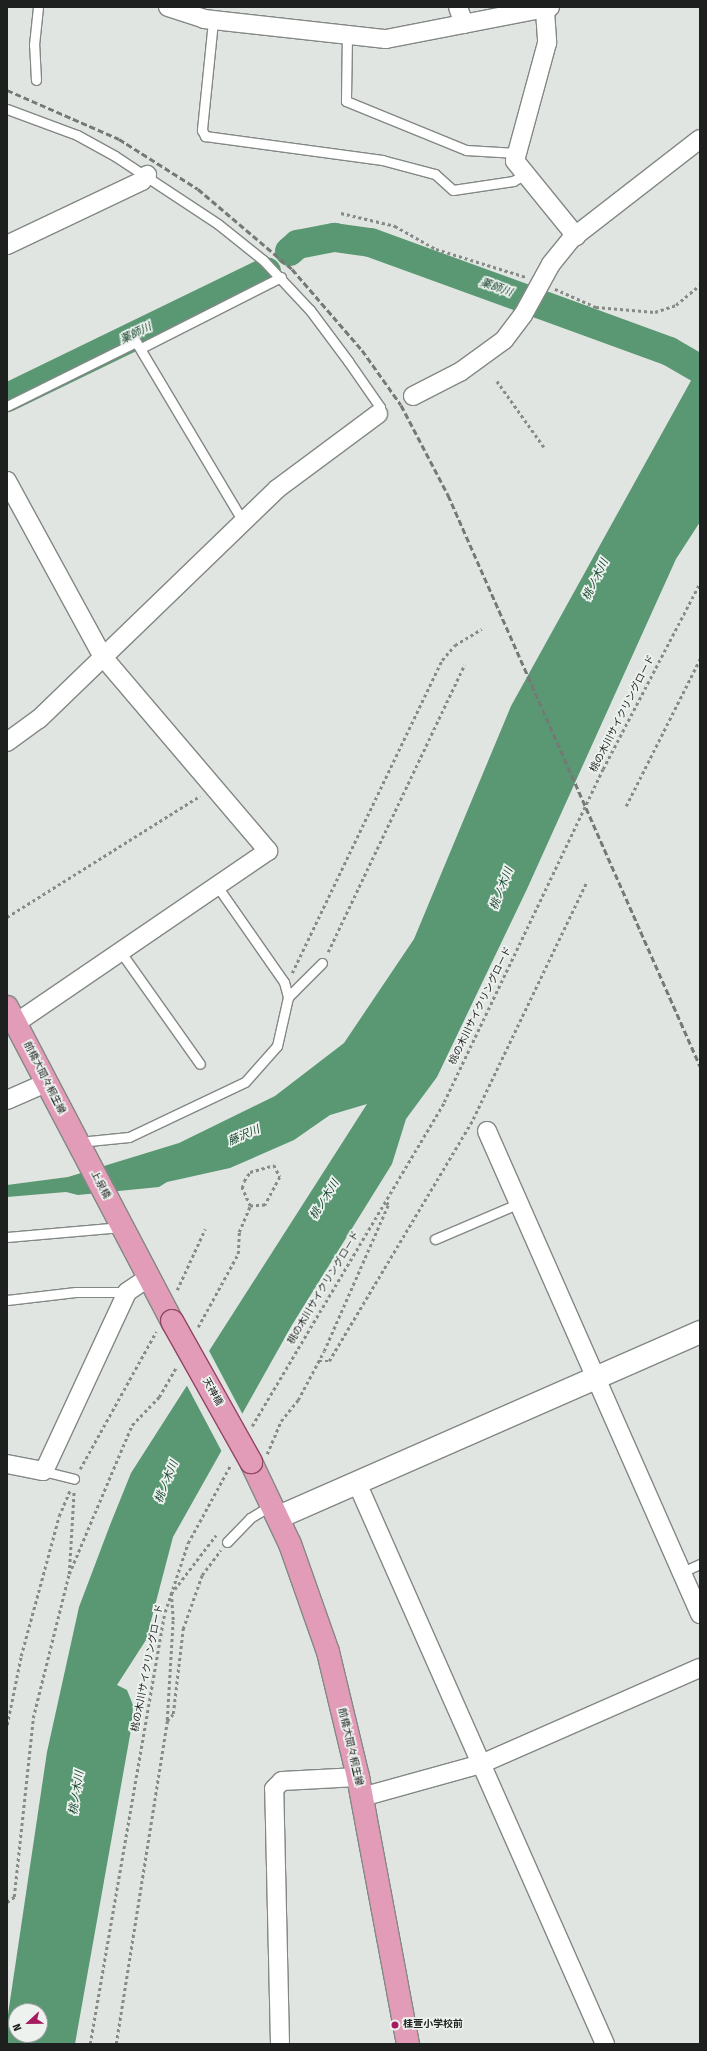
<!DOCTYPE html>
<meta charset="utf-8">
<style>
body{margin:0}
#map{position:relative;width:707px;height:2051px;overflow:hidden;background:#e0e5e1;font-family:"Fira Sans Condensed","Noto Sans JP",sans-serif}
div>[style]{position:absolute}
.water>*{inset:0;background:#5a9873}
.pier>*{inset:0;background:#e0e5e1}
.river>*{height:29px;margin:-14.5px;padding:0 14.5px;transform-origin:14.5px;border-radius:14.5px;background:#5a9873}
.path>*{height:2.5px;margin-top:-1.25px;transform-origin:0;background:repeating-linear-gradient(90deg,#878b88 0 3px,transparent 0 6px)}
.roads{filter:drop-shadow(1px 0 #838884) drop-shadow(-1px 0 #838884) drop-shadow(0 1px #838884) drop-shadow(0 -1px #838884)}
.lane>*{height:9px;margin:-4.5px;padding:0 4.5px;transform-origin:4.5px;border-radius:4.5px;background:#fff}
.street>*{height:18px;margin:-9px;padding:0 9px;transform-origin:9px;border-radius:9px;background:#fff}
.secondary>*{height:22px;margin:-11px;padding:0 11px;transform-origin:11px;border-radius:11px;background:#fff}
.primary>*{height:22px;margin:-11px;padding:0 11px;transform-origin:11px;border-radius:11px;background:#e39cb8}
.rail>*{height:3px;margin-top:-1.5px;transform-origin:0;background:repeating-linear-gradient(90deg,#757976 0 6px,transparent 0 9px)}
.bridges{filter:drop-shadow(1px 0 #924664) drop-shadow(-1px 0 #924664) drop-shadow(0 1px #924664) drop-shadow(0 -1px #924664)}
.primary-bridge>*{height:22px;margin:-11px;padding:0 11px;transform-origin:11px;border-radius:11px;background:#e39cb8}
.dots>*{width:11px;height:11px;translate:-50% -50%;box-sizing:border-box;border:2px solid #edf2ef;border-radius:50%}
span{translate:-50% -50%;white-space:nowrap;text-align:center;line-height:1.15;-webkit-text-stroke:3.5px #edf2ef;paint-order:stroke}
.street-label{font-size:10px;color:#1e201f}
.poi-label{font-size:10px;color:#1e201f;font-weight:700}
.left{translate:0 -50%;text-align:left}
.water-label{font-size:11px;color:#13442a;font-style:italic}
.frame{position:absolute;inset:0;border:8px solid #1e201f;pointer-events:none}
.north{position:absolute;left:8px;top:2003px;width:40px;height:40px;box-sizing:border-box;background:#edf2ef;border:1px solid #9a9e9c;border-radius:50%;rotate:248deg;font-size:11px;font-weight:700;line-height:16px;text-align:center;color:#1e201f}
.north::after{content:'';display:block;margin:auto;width:14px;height:18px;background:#a61b5f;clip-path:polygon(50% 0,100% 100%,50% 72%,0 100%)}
</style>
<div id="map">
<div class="water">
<div style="clip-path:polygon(evenodd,690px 354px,700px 355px,700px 522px,676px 559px,527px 889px,437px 1077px,406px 1119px,392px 1164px,292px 1325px,173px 1537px,146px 1640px,117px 1685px,127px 1690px,133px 1705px,132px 1724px,75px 2044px,7px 2044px,7px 2021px,47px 1752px,79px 1607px,110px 1525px,131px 1473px,367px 1104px,330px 1115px,294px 1140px,230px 1168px,167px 1182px,159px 1187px,78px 1195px,66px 1192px,7px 1197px,7px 1185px,68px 1177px,179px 1143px,275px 1096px,344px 1043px,414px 939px,511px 706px,693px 377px,683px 358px,690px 354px,16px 2011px,40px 2011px,40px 2035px,16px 2035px,16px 2011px)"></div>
</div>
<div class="pier">
<div style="clip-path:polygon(207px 1347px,243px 1415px,222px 1452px,185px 1382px)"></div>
</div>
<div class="river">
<div style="left:289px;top:251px;width:11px;rotate:-41deg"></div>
<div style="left:297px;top:244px;width:38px;rotate:-11deg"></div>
<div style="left:334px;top:237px;width:36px;rotate:8deg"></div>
<div style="left:370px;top:242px;width:318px;rotate:20deg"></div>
<div style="left:669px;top:351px;width:36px;rotate:30deg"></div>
<div style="left:7px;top:397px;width:288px;rotate:-25.9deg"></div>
</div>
<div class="path">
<div style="left:341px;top:213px;width:56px;rotate:13.5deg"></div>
<div style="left:395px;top:226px;width:47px;rotate:29.3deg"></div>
<div style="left:436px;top:249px;width:94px;rotate:17.3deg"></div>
<div style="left:555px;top:289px;width:45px;rotate:23.7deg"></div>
<div style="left:596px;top:307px;width:59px;rotate:4.8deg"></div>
<div style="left:655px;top:312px;width:22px;rotate:-18deg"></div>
<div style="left:676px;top:305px;width:31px;rotate:-40deg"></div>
<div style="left:497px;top:381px;width:81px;rotate:54.5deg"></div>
<div style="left:626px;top:806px;width:165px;rotate:-63.3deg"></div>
<div style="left:7px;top:917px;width:228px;rotate:-32.1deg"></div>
<div style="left:328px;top:952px;width:318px;rotate:-64.6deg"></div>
<div style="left:292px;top:973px;width:347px;rotate:-64.4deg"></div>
<div style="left:442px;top:660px;width:20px;rotate:-49deg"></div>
<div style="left:455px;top:645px;width:31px;rotate:-31deg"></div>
<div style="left:177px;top:1290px;width:67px;rotate:-65.3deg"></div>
<div style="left:198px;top:1327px;width:83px;rotate:-61.3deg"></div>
<div style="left:238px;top:1254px;width:22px;rotate:-87deg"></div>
<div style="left:239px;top:1232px;width:28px;rotate:-67deg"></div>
<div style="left:250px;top:1206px;width:20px;rotate:-114deg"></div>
<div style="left:242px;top:1188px;width:7px;rotate:-74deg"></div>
<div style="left:244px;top:1181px;width:11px;rotate:-56deg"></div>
<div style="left:250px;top:1172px;width:25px;rotate:-16deg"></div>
<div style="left:274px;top:1165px;width:13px;rotate:63deg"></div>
<div style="left:280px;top:1177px;width:32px;rotate:118deg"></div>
<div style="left:265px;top:1205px;width:15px;rotate:176deg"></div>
<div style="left:319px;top:1361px;width:10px"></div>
<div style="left:329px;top:1361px;width:282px;rotate:-59.2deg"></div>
<div style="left:473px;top:1119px;width:262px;rotate:-64.4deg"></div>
<div style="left:252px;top:1426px;width:377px;rotate:-59.3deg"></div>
<div style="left:444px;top:1102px;width:369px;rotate:-64.5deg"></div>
<div style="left:603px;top:769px;width:210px;rotate:-62.5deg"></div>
<div style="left:267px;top:1454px;width:36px;rotate:-67deg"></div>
<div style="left:281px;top:1421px;width:27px;rotate:-51deg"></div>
<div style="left:298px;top:1400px;width:55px;rotate:-62deg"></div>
<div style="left:324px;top:1351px;width:159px;rotate:-66.3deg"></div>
<div style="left:388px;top:1205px;width:6px;rotate:-121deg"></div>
<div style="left:80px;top:1469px;width:157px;rotate:-61deg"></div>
<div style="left:69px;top:1574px;width:162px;rotate:-67.1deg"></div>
<div style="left:132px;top:1425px;width:39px;rotate:-46deg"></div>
<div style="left:159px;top:1397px;width:34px;rotate:-60deg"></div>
<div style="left:167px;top:1720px;width:100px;rotate:-86.6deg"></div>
<div style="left:173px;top:1620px;width:26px;rotate:-94deg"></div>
<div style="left:171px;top:1594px;width:74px;rotate:-52.7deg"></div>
<div style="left:7px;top:1725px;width:70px;rotate:-78.5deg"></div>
<div style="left:21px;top:1656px;width:145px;rotate:-74.8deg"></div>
<div style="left:59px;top:1516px;width:28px;rotate:-67deg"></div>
<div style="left:7px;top:1902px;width:9px;rotate:-36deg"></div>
<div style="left:14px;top:1897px;width:180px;rotate:-83.9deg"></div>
<div style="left:33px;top:1718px;width:148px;rotate:-76deg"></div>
<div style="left:69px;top:1574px;width:84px;rotate:-86.6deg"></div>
<div style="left:90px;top:2044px;width:438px;rotate:-80.2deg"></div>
<div style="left:165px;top:1612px;width:73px;rotate:-71.6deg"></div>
<div style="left:188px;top:1543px;width:90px;rotate:-61.4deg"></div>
<div style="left:116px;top:2044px;width:327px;rotate:-81deg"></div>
<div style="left:167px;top:1721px;width:9px;rotate:-49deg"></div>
<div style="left:173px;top:1714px;width:86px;rotate:-83.3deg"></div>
<div style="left:183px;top:1629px;width:57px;rotate:-70.6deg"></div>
<div style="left:202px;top:1575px;width:31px;rotate:-53deg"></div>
</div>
<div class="roads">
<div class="lane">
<div style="left:213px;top:21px;width:110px;rotate:95.8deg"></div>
<div style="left:202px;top:130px;width:7px;rotate:63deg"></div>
<div style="left:205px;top:136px;width:179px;rotate:7.7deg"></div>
<div style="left:382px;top:160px;width:55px;rotate:14.8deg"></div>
<div style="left:435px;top:174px;width:24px;rotate:42deg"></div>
<div style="left:453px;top:190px;width:61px;rotate:-8.5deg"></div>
<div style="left:513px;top:181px;width:13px;rotate:-29deg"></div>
<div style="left:347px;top:35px;width:66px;rotate:90.9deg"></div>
<div style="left:346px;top:101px;width:130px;rotate:22.2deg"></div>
<div style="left:466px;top:150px;width:50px;rotate:3.4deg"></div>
<div style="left:36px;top:80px;width:35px;rotate:-93deg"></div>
<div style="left:34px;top:45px;width:38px;rotate:-84deg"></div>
<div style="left:7px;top:109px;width:75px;rotate:20.4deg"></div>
<div style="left:77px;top:135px;width:43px;rotate:28.9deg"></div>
<div style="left:115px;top:156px;width:123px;rotate:33.4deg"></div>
<div style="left:218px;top:224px;width:58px;rotate:38.7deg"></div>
<div style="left:263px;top:260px;width:69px;rotate:46.8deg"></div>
<div style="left:310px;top:310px;width:64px;rotate:53.3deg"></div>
<div style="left:348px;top:361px;width:56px;rotate:55.2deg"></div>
<div style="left:380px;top:407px;width:7px;rotate:106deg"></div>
<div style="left:141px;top:348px;width:157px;rotate:-26.9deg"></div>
<div style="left:7px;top:406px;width:144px;rotate:-26.4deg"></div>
<div style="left:136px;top:342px;width:207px;rotate:59.2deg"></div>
<div style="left:217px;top:886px;width:117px;rotate:55.1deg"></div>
<div style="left:284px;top:982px;width:16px;rotate:75deg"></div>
<div style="left:120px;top:951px;width:138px;rotate:54.7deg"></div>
<div style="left:79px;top:1142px;width:50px;rotate:-5.7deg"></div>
<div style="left:129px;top:1137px;width:128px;rotate:-25.4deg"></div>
<div style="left:245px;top:1082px;width:48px;rotate:-48.4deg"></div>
<div style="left:277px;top:1046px;width:50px;rotate:-77.3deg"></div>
<div style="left:288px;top:997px;width:48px;rotate:-45deg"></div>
<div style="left:7px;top:1237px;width:115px;rotate:-5deg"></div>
<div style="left:435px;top:1239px;width:89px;rotate:-23.1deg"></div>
<div style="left:7px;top:1300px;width:69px;rotate:-6.6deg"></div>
<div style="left:76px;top:1292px;width:51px"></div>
<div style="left:43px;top:1471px;width:32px;rotate:14deg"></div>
<div style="left:227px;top:1542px;width:33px;rotate:-46deg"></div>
<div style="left:250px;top:1518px;width:26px;rotate:-31deg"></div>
<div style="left:682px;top:1572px;width:20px;rotate:-24deg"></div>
</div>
<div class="street">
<div style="left:168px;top:7px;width:38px;rotate:18deg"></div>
<div style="left:204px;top:19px;width:183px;rotate:6.3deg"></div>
<div style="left:386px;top:39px;width:167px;rotate:-11deg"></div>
<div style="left:458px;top:7px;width:18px;rotate:71deg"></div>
<div style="left:545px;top:11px;width:32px;rotate:86deg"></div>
<div style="left:547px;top:43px;width:122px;rotate:105.2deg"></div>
<div style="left:515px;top:161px;width:97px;rotate:50.9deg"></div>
<div style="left:7px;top:245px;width:149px;rotate:-25.4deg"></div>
<div style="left:142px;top:181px;width:8px;rotate:-50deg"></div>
<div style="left:413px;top:396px;width:53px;rotate:-27.1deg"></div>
<div style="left:460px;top:372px;width:54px;rotate:-36deg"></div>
<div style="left:504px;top:340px;width:31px;rotate:-53deg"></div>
<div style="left:523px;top:315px;width:58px;rotate:-61.2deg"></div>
<div style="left:551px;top:264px;width:32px;rotate:-51deg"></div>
<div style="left:571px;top:239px;width:163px;rotate:-37.8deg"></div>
<div style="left:7px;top:481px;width:200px;rotate:61.4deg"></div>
<div style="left:103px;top:657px;width:255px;rotate:49.6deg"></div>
<div style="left:268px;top:851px;width:305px;rotate:145.7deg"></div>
<div style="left:7px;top:742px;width:39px;rotate:-36deg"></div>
<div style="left:39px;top:719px;width:331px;rotate:-44deg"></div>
<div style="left:277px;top:489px;width:126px;rotate:-36.6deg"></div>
<div style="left:7px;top:1100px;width:43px;rotate:-23.6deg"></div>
<div style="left:487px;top:1131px;width:528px;rotate:66.2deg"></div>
<div style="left:7px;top:1464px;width:37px;rotate:11deg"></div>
<div style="left:43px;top:1471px;width:3px;rotate:-45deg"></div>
<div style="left:45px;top:1469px;width:195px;rotate:-65.1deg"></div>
<div style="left:127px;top:1292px;width:27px;rotate:-34deg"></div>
<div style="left:357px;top:1483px;width:613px;rotate:66.15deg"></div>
<div style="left:362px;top:1797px;width:123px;rotate:-15.5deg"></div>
<div style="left:481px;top:1764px;width:239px;rotate:-23.7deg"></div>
<div style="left:280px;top:2044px;width:255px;rotate:-91.3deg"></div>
<div style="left:274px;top:1789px;width:11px;rotate:-45deg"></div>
<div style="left:282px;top:1781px;width:76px;rotate:-3deg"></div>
</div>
<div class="secondary">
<div style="left:279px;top:1517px;width:460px;rotate:-23.7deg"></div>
</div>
<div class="primary">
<div style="left:7px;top:1007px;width:355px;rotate:62.3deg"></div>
<div style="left:251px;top:1462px;width:91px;rotate:64.6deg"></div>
<div style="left:290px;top:1544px;width:114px;rotate:70.6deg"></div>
<div style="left:328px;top:1652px;width:129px;rotate:76.5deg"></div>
<div style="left:358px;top:1777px;width:272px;rotate:79.4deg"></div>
</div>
</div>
<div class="rail">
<div style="left:7px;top:90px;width:122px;rotate:23.6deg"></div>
<div style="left:119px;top:139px;width:93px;rotate:32.3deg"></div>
<div style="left:198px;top:189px;width:123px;rotate:40.4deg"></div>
<div style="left:292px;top:269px;width:107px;rotate:49.2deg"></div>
<div style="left:362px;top:350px;width:67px;rotate:54.7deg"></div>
<div style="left:401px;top:405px;width:102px;rotate:62.4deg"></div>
<div style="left:448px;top:495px;width:624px;rotate:66.19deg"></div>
</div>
<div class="bridges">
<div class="primary-bridge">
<div style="left:172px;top:1321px;width:162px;rotate:60.7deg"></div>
</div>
</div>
<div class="dots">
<div style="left:395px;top:2025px;background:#a61b5f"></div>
</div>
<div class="street-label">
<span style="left:623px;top:714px;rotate:-63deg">桃の木川サイクリングロード</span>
<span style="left:481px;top:1006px;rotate:-64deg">桃の木川サイクリングロード</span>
<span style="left:44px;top:1078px;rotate:63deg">前橋大間々桐生線</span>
<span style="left:100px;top:1185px;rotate:62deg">上泉橋</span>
<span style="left:324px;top:1288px;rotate:-59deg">桃の木川サイクリングロード</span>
<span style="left:212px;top:1392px;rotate:61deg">天神橋</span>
<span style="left:148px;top:1668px;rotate:-79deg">桃の木川サイクリングロード</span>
<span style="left:350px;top:1747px;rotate:77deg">前橋大間々桐生線</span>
</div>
<div class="poi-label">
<span class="left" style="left:403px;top:2025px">桂萱小学校前</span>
</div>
<div class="water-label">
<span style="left:496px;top:288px;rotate:20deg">薬師川</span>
<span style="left:136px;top:334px;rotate:-26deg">薬師川</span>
<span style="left:596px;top:580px;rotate:-64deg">桃ノ木川</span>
<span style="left:502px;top:889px;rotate:-69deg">桃ノ木川</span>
<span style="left:244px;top:1136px;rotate:-23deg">藤沢川</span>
<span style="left:325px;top:1200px;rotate:-58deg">桃ノ木川</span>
<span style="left:167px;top:1482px;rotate:-68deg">桃ノ木川</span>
<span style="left:77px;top:1793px;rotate:-81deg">桃ノ木川</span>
</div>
<div class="frame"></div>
<div class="north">N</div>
</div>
